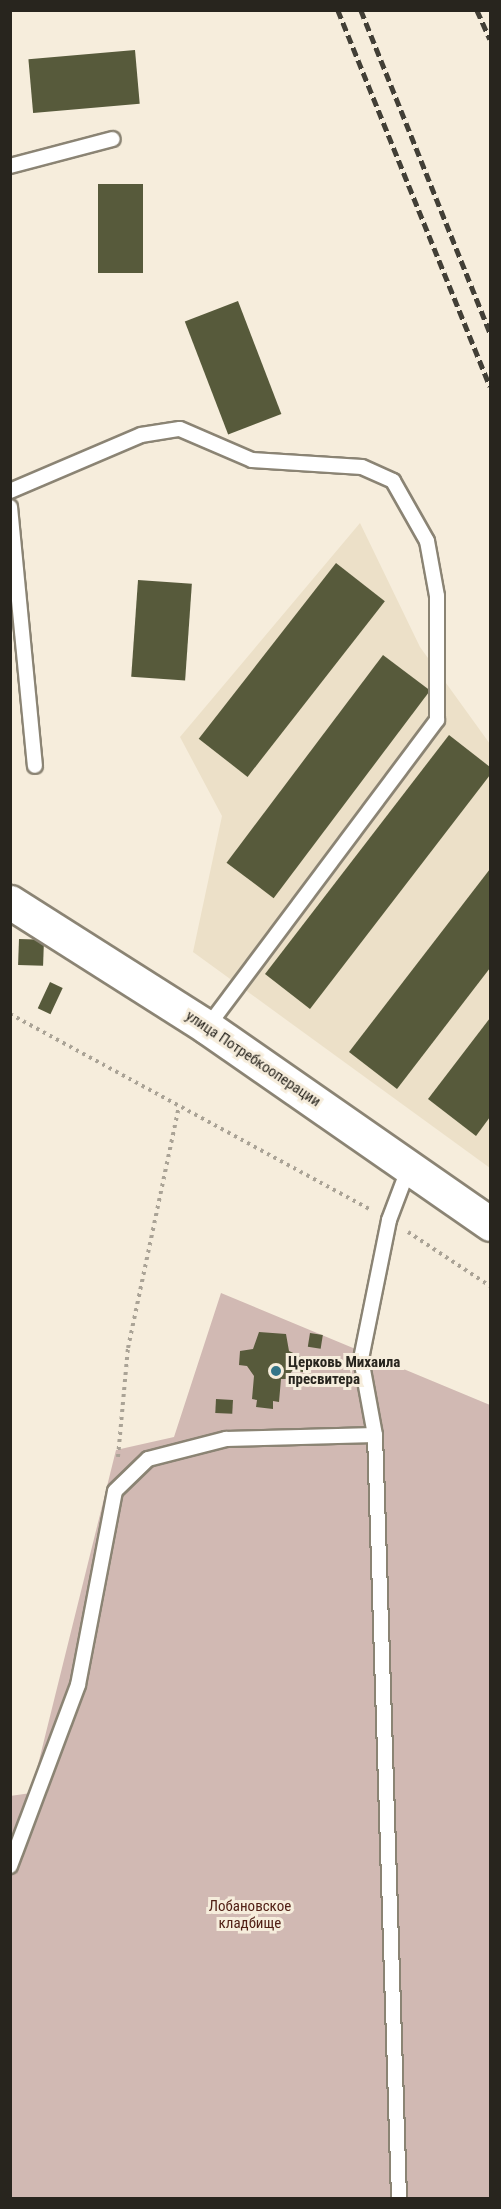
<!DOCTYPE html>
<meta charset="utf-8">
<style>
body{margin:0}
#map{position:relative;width:501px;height:2209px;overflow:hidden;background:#f6eddc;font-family:"Roboto Condensed",sans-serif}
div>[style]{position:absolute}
.built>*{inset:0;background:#ece0c8}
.green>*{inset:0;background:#d1b9b3}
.building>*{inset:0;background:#575a3b;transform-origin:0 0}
.path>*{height:4px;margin-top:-2px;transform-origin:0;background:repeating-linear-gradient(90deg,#aaa396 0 3px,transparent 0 7.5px)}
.roads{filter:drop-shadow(2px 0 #8b8474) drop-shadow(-2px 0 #8b8474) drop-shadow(0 2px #8b8474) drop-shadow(0 -2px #8b8474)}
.service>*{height:14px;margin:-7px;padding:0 7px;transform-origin:7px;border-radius:7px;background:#fff}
.secondary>*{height:33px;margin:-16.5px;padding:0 16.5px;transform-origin:16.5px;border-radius:16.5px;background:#fff}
.rail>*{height:4.5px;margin-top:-2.25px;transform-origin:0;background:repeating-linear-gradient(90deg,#423f36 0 9px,transparent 0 13.5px)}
.dots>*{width:16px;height:16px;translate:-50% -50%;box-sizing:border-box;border:3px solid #f6eddc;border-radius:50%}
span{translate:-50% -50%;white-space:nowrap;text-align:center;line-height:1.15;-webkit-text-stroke:6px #f6eddc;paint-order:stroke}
.street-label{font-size:15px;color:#28251e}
.poi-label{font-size:15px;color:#28251e;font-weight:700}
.left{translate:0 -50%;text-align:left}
.park-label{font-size:15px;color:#522016}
.frame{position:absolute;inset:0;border:12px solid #28251e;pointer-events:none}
</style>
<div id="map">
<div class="built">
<div style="clip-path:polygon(360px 523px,420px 647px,490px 744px,490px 1168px,193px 952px,222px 816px,180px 737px)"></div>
</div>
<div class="green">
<div style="clip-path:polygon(221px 1293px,490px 1405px,490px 2198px,11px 2198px,10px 1796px,31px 1793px,116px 1450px,174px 1437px)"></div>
</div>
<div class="building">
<div style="left:135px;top:50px;width:54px;height:107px;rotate:85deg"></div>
<div style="left:98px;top:184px;width:45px;height:89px"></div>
<div style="left:238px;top:301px;width:121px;height:57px;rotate:69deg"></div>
<div style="left:336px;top:563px;width:62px;height:223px;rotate:38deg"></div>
<div style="left:138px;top:580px;width:54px;height:97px;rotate:4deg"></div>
<div style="left:383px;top:655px;width:59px;height:260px;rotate:37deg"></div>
<div style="clip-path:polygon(449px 735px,490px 767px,490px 775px,310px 1009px,265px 974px)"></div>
<div style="clip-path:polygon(490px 869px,490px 968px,397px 1089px,349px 1052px)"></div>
<div style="left:19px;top:939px;width:25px;height:26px;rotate:2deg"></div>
<div style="left:50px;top:982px;width:14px;height:29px;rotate:25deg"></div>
<div style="clip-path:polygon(490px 1018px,490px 1117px,476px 1136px,428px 1099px)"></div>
<div style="clip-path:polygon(259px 1332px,286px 1334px,289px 1351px,304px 1358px,303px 1372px,292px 1371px,286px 1379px,281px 1379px,279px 1402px,273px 1401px,273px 1409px,256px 1407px,257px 1400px,252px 1399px,254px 1376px,247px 1366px,239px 1365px,240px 1351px,253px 1349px)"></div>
<div style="left:310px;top:1333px;width:13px;height:14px;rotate:9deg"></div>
<div style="left:216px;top:1399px;width:17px;height:14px;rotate:3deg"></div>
</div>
<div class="path">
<div style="left:10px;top:1014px;width:411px;rotate:28.5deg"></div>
<div style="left:408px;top:1232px;width:98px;rotate:33.4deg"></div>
<div style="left:118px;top:1457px;width:109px;rotate:-84.8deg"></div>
<div style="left:128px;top:1348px;width:246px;rotate:-78.1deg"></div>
</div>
<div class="roads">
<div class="service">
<div style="left:10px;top:166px;width:106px;rotate:-14.7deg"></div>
<div style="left:10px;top:491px;width:142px;rotate:-23.1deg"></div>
<div style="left:141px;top:435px;width:39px;rotate:-9deg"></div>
<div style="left:180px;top:429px;width:78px;rotate:23.3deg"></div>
<div style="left:252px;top:460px;width:110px;rotate:3.6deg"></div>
<div style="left:362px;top:467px;width:34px;rotate:24deg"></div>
<div style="left:393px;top:481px;width:69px;rotate:60.5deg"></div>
<div style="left:427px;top:541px;width:56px;rotate:79.7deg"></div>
<div style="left:437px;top:596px;width:124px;rotate:90deg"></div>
<div style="left:437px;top:720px;width:384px;rotate:126.8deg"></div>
<div style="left:10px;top:507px;width:260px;rotate:84.5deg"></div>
<div style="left:10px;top:1866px;width:193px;rotate:-69.4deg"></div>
<div style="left:78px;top:1685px;width:197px;rotate:-79.2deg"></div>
<div style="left:115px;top:1491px;width:46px;rotate:-44.1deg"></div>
<div style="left:148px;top:1459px;width:81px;rotate:-14.4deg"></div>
<div style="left:226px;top:1439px;width:149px;rotate:-1.5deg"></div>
<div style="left:399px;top:2198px;width:763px;rotate:-91.8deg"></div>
<div style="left:375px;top:1435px;width:77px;rotate:-100.4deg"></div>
<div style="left:361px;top:1359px;width:142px;rotate:-78.6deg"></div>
<div style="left:389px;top:1220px;width:57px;rotate:-69.3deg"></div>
</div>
<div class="secondary">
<div style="left:10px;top:902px;width:233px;rotate:32.4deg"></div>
<div style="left:207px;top:1027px;width:345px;rotate:34.8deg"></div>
</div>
</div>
<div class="rail">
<div style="left:338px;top:10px;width:406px;rotate:68deg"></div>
<div style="left:361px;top:10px;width:347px;rotate:68.2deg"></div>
<div style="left:477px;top:10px;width:32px;rotate:66deg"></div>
</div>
<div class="dots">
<div style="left:276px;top:1371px;background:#347588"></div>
</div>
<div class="street-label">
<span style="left:253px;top:1059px;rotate:34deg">улица Потребкооперации</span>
</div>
<div class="poi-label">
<span class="left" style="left:288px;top:1371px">Церковь Михаила<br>пресвитера</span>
</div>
<div class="park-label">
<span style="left:250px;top:1915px">Лобановское<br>кладбище</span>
</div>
<div class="frame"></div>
</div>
